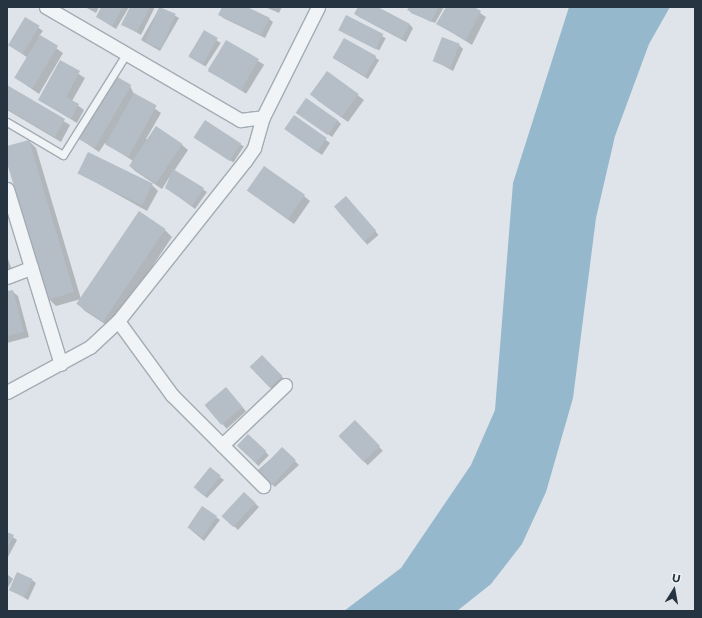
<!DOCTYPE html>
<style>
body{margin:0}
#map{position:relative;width:702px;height:618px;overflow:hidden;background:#dee4e9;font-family:Montserrat,sans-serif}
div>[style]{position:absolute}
.water>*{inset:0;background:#96b8cc}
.shadow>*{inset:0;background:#0003;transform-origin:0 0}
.building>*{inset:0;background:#b5bec6;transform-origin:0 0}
.roads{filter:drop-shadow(1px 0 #a3acb3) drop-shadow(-1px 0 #a3acb3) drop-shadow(0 1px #a3acb3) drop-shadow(0 -1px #a3acb3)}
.service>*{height:7px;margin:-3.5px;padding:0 3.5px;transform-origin:3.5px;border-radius:3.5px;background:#f1f4f7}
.minor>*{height:13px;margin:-6.5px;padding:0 6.5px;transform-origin:6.5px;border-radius:6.5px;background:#f1f4f7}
span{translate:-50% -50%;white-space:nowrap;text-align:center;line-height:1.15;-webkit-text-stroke:4px #eef3f6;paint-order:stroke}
.frame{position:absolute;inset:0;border:8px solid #263441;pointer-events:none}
.north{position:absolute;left:654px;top:570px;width:40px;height:40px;-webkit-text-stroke:3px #eef3f6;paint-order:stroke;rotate:11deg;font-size:11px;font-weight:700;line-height:16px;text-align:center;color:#263441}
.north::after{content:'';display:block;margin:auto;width:14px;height:18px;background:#263441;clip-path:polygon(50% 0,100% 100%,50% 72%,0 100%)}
</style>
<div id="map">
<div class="water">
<div style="clip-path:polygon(569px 7px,670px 7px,649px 44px,615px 136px,596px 218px,573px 398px,546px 492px,522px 544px,491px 584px,457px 611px,344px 611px,401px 568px,471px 465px,495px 410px,513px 183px)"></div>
</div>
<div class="shadow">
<div style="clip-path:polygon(85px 7px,99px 7px,96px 13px)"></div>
<div style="clip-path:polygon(102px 7px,129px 7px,116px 29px,97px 17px)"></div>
<div style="clip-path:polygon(131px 7px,155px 7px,141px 35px,122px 24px)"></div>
<div style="left:160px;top:7px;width:22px;height:38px;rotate:30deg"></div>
<div style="clip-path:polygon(223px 7px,244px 7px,269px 19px,273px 22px,265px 38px,223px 18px,220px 14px)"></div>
<div style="clip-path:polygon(265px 7px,282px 7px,279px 13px)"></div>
<div style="clip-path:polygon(359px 7px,376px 7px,409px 24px,413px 28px,406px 42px,359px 17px,355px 13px)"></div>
<div style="clip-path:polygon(410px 7px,444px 7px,435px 23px,411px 13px)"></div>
<div style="clip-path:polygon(447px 7px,471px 7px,486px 17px,472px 45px,438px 24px)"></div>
<div style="left:346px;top:17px;width:45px;height:14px;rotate:28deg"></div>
<div style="clip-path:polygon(25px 18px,43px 31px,39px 36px,63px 53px,39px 94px,16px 78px,28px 58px,9px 45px)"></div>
<div style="left:204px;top:32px;width:20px;height:28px;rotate:33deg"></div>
<div style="left:344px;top:39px;width:41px;height:22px;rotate:31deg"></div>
<div style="left:226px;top:41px;width:45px;height:34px;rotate:32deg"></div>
<div style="clip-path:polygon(459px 45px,463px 49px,453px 71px,433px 60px)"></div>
<div style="clip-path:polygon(60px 62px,85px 78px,72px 101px,84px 110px,77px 123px,39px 100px)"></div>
<div style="clip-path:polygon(327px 72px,364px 100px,348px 122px,317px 100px)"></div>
<div style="clip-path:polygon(7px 86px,70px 125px,61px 142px,7px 110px)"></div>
<div style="clip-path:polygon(130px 86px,134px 94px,161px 113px,146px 139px,182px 145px,188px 150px,174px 171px,207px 192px,195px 209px,167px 188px,170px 176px,162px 189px,135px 171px,130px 166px,133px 161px,105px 143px,99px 152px,77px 137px)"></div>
<div style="clip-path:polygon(297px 113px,337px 120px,341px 124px,332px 137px)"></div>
<div style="clip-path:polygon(294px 116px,330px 143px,322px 155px,289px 132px)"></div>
<div style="left:206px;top:122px;width:45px;height:19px;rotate:33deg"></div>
<div style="clip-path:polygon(29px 141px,36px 148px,81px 299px,165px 230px,172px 237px,111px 328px,85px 311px,78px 304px,81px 299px,56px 306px,49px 299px,7px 160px,7px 147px)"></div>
<div style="clip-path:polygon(79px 173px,152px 185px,158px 191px,147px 211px)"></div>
<div style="clip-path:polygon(248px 191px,304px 196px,310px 201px,294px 224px)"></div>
<div style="left:349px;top:201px;width:45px;height:15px;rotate:49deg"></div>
<div style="clip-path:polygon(7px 256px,14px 276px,7px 278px)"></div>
<div style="clip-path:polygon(12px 291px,18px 296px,29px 337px,7px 343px,7px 292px)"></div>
<div style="left:262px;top:356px;width:33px;height:16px;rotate:46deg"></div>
<div style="left:226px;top:389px;width:30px;height:26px;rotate:48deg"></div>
<div style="left:355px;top:422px;width:40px;height:21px;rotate:46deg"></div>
<div style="left:248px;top:435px;width:29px;height:15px;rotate:44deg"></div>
<div style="clip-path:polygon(282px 449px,299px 465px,275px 487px,257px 471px)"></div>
<div style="clip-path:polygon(220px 477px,224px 480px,207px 498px,197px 490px)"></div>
<div style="clip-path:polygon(244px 493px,259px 507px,238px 530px,227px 520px)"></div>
<div style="clip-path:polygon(216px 517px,220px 520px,204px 541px,191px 530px)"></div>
<div style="clip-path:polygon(7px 533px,17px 540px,8px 557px,7px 557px)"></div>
<div style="clip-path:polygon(7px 574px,13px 579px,7px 589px)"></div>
<div style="clip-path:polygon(32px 580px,36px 583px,28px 600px,10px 589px)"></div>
</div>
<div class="building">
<div style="clip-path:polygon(101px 7px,123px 7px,112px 26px,96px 17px)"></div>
<div style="clip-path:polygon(130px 7px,150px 7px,137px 32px,121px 25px)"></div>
<div style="left:159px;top:7px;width:18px;height:38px;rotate:22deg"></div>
<div style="clip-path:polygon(222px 7px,247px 7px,270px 18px,261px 35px,218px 15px)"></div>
<div style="clip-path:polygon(358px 7px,378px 7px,410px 24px,402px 39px,354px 14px)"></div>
<div style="clip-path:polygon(409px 7px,439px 7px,431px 22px,407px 10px)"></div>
<div style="clip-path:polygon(446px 7px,474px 7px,481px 11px,466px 40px,436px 24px)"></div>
<div style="left:346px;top:15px;width:42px;height:17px;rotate:27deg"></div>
<div style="left:25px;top:17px;width:17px;height:33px;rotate:31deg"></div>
<div style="left:204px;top:30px;width:16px;height:31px;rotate:30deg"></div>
<div style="left:40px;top:35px;width:21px;height:50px;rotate:31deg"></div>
<div style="left:442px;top:37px;width:19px;height:26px;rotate:21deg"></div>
<div style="left:344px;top:38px;width:37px;height:23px;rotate:29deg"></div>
<div style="left:226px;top:40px;width:38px;height:36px;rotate:30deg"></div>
<div style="clip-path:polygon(60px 60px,80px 71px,66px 97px,79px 104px,71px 119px,38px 100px)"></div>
<div style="left:327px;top:71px;width:39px;height:29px;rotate:36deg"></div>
<div style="left:114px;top:75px;width:20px;height:73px;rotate:30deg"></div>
<div style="clip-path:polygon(7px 85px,65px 119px,55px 137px,7px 109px)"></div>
<div style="left:134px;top:93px;width:26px;height:59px;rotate:29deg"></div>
<div style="left:306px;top:98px;width:39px;height:18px;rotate:35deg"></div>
<div style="left:294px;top:115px;width:40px;height:17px;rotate:35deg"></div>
<div style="left:205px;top:120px;width:43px;height:21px;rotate:33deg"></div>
<div style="left:156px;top:126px;width:32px;height:48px;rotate:34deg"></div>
<div style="clip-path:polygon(29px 140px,74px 292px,48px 300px,7px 163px,7px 146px)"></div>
<div style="left:88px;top:152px;width:72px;height:24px;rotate:26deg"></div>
<div style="left:264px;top:166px;width:50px;height:30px;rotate:35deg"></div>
<div style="clip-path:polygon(173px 169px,204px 188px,192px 206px,165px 188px)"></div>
<div style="left:346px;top:196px;width:46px;height:16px;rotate:49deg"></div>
<div style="left:139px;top:211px;width:32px;height:112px;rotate:34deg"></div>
<div style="clip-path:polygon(13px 290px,24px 332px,7px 336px,7px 291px)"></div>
<div style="left:262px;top:355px;width:29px;height:17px;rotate:46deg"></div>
<div style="left:226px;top:387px;width:26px;height:28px;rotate:50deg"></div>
<div style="left:355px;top:420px;width:36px;height:23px;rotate:46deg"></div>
<div style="left:248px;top:434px;width:25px;height:16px;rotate:43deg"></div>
<div style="left:282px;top:447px;width:19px;height:35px;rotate:43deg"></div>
<div style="left:210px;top:467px;width:14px;height:26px;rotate:39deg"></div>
<div style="left:244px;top:492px;width:16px;height:33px;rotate:43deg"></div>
<div style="left:202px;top:506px;width:18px;height:26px;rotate:34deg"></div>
<div style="clip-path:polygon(7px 532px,14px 535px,7px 549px)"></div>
<div style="left:17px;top:572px;width:17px;height:20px;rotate:24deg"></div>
</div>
<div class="roads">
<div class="service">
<div style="left:7px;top:122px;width:65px;rotate:30.5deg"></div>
<div style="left:63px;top:155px;width:119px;rotate:-58deg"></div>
</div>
<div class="minor">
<div style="left:46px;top:7px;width:225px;rotate:30.2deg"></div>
<div style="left:240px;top:120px;width:23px;rotate:-7deg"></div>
<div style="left:263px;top:117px;width:123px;rotate:-63.4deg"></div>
<div style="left:7px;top:189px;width:183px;rotate:72.9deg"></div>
<div style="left:7px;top:277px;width:26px;rotate:-21deg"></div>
<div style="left:118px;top:321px;width:92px;rotate:53.9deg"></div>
<div style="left:172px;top:395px;width:129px;rotate:45deg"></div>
<div style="left:7px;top:392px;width:94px;rotate:-28.5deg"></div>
<div style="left:90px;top:347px;width:38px;rotate:-43deg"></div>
<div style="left:118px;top:321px;width:204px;rotate:-51.6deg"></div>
<div style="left:245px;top:161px;width:16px;rotate:-55deg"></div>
<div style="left:254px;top:148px;width:32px;rotate:-74deg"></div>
<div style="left:222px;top:445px;width:87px;rotate:-43.6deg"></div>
</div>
</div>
<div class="frame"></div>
<div class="north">U</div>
</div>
